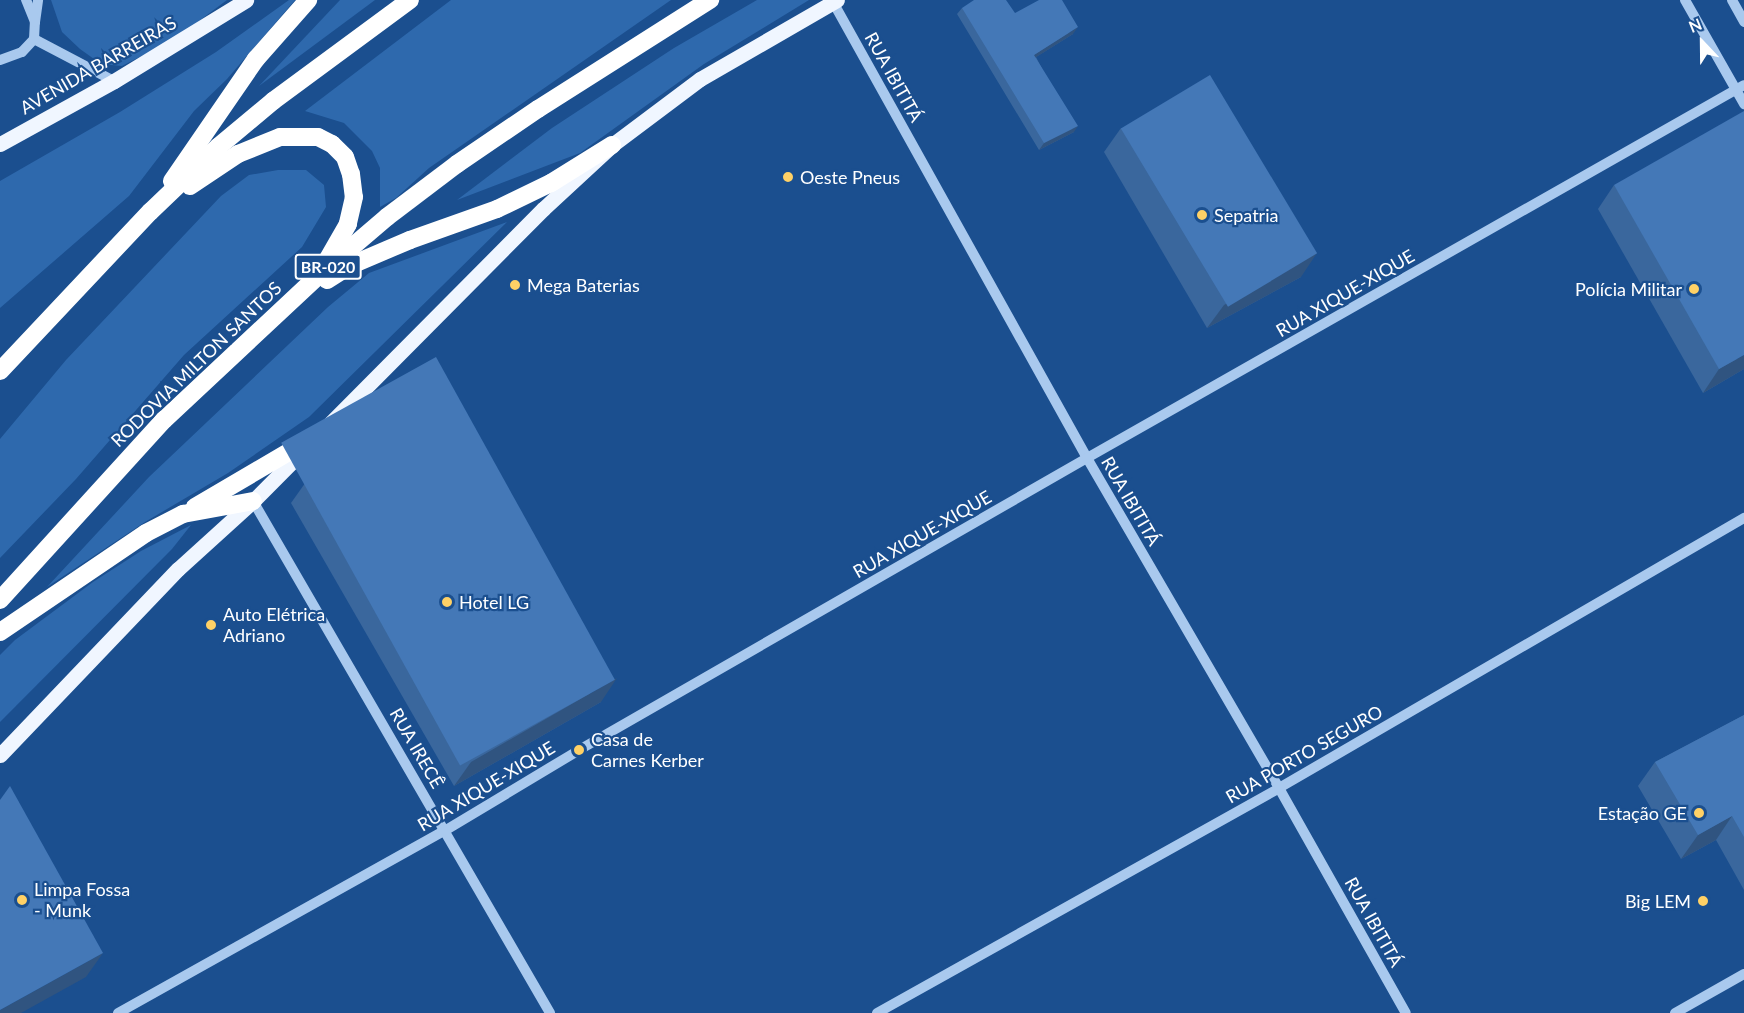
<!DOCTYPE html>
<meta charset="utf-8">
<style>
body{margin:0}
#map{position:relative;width:1744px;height:1013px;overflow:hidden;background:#1b4f8f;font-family:Lato,sans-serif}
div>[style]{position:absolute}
.green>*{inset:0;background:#2e69ad}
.minor>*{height:10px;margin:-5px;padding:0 5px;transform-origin:5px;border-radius:5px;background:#a9c9ee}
.major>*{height:15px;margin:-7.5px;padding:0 7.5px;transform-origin:7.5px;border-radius:7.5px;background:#f0f6ff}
.highway>*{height:18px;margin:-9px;padding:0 9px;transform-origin:9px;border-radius:9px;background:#fff}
.wall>*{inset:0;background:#3a679d}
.shaded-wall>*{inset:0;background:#305480}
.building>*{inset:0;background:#4478b7;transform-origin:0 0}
.dots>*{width:16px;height:16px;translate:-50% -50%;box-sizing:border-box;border:3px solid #1b4f8f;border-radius:50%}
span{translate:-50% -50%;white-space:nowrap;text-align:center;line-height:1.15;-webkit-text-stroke:4.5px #1b4f8f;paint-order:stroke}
.shield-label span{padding:2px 4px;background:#1b4f8f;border:2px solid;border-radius:4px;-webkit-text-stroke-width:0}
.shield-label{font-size:16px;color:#fff;font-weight:700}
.street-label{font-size:18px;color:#fff}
.poi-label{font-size:18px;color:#fff}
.left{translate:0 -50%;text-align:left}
.right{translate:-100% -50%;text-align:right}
.north{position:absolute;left:1672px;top:12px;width:60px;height:60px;-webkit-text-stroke:4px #1b4f8f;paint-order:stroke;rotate:338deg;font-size:16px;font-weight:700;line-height:24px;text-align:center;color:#fff}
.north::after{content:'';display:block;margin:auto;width:21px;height:27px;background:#fff;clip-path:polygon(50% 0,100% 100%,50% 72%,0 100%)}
</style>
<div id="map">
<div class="green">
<div style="clip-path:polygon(51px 0,227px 0,175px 39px,122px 66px,101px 64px,80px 49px,62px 32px)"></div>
<div style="clip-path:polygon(289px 0,295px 0,227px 79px,194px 111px,129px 196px,0 308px,0 181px,120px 112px,216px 52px)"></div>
<div style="clip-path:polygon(340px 0,375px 0,259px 86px)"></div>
<div style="clip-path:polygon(451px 0,671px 0,429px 168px,396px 198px,380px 207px,380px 168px,372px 151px,344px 123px,305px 111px)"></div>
<div style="clip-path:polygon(757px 0,809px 0,704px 64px,580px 153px,457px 200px,552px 128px,674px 48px)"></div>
<div style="clip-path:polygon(278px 170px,306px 170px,324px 185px,326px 207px,302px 247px,184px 355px,76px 479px,0 558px,0 439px,66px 360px,221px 196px,249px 175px)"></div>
<div style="clip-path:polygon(507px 222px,309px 417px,228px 473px,145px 522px,47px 587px,149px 477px,328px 307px,369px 273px)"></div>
<div style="clip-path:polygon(191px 525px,172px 549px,0 722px,0 655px,15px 640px,93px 582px,141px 551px)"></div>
</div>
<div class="minor">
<div style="left:1685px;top:0;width:120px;rotate:60.4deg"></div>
<div style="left:1732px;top:0;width:25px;rotate:61deg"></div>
<div style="left:833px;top:2px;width:522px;rotate:60.88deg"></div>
<div style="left:1087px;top:458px;width:382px;rotate:59.8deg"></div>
<div style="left:1279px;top:788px;width:258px;rotate:60.6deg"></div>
<div style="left:35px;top:22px;width:22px;rotate:-82deg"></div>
<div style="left:34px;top:39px;width:90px;rotate:27.7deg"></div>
<div style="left:0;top:60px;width:23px;rotate:-20deg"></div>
<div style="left:22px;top:52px;width:18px;rotate:-47deg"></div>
<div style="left:34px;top:39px;width:17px;rotate:-87deg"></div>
<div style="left:35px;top:22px;width:24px;rotate:-112deg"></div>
<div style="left:253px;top:501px;width:592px;rotate:59.88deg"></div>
<div style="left:118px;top:1013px;width:376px;rotate:-29.2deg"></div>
<div style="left:446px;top:830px;width:155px;rotate:-31deg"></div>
<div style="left:579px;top:750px;width:586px;rotate:-29.89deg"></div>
<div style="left:1087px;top:458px;width:755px;rotate:-29.58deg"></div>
<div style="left:877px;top:1013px;width:461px;rotate:-29.2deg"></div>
<div style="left:1279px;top:788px;width:538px;rotate:-30.14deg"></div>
<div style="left:1675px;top:1013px;width:79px;rotate:-29.5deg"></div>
</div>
<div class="major">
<div style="left:0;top:144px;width:130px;rotate:-28.9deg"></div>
<div style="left:114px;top:81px;width:155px;rotate:-31.5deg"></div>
<div style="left:0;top:755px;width:257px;rotate:-46.3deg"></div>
<div style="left:178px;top:569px;width:101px;rotate:-42.2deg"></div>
<div style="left:253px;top:501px;width:412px;rotate:-45.2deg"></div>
<div style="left:543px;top:209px;width:94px;rotate:-42.8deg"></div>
<div style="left:612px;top:145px;width:110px;rotate:-36.9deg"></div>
<div style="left:700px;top:79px;width:158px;rotate:-30deg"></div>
</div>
<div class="highway">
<div style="left:172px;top:181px;width:148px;rotate:-55.5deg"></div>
<div style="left:256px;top:59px;width:79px;rotate:-48.6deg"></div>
<div style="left:190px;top:186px;width:58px;rotate:-33.7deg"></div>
<div style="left:238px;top:154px;width:45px;rotate:-22deg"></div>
<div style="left:280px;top:137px;width:38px"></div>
<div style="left:318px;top:137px;width:16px;rotate:27deg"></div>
<div style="left:332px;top:144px;width:18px;rotate:45deg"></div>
<div style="left:345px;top:157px;width:18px;rotate:71deg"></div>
<div style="left:351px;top:174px;width:23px;rotate:83deg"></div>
<div style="left:354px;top:197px;width:28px;rotate:103deg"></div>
<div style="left:348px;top:224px;width:46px;rotate:119.9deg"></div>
<div style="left:327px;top:280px;width:26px;rotate:-32deg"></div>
<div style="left:349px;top:266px;width:66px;rotate:-23.1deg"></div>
<div style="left:410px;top:240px;width:92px;rotate:-19.6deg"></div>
<div style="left:497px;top:209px;width:60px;rotate:-25.7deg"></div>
<div style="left:551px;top:183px;width:72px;rotate:-31.9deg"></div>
<div style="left:0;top:371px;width:219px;rotate:-46.7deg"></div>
<div style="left:150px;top:212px;width:94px;rotate:-43.7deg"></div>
<div style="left:218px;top:147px;width:72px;rotate:-39.9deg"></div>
<div style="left:273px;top:101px;width:170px;rotate:-36.4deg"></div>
<div style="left:195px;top:507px;width:152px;rotate:-30.4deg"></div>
<div style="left:0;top:600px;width:244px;rotate:-47.7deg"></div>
<div style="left:164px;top:420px;width:211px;rotate:-43.1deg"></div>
<div style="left:318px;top:276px;width:91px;rotate:-40.5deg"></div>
<div style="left:387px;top:217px;width:88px;rotate:-37.1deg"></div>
<div style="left:457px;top:164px;width:98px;rotate:-34.2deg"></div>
<div style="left:538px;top:109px;width:204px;rotate:-32.4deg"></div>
<div style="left:0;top:632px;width:176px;rotate:-34.1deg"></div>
<div style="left:146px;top:533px;width:42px;rotate:-27.2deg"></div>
<div style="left:183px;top:514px;width:71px;rotate:-10.5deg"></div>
</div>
<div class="wall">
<div style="clip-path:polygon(962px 8px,1015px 13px,1073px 34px,1036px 57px,1074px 132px,1039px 150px,957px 14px)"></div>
<div style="clip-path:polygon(1121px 128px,1301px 277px,1207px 328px,1104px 152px)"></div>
<div style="clip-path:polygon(1614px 185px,1744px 369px,1703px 393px,1598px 209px)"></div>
<div style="clip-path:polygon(308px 479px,601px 702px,454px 786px,291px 503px)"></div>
<div style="clip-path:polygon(1744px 715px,1744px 890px,1716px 840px,1681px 859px,1638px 786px,1655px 762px)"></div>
</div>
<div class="shaded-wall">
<div style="clip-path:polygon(1078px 27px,1073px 34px,1030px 61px,1034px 55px)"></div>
<div style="clip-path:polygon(1078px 126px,1074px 132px,1039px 150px,1044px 143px)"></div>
<div style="clip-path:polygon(1317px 253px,1301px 277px,1207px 328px,1224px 305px)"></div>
<div style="clip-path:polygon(1744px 355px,1744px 369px,1703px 393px,1719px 369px)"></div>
<div style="clip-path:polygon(617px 678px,601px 702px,454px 786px,471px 762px)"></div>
<div style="clip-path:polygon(1732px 816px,1716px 840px,1681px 859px,1698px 835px)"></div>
<div style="clip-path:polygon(103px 953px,86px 977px,21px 1013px,0 1013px,0 1010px)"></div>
</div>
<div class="building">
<div style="clip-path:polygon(974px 0,1006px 0,1015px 13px,1039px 0,1062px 0,1078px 27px,1034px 55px,1078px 126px,1044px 143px,962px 8px)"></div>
<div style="left:1210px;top:75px;width:208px;height:104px;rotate:59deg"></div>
<div style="clip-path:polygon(1744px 111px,1744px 355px,1719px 369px,1614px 185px)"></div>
<div style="left:436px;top:357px;width:369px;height:177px;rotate:61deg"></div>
<div style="clip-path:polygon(1744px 715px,1744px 837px,1732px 816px,1698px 835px,1655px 762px)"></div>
<div style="clip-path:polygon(10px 786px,103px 953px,0 1010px,0 800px)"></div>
</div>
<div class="dots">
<div style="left:788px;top:177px;background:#ffd166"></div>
<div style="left:1202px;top:215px;background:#ffd166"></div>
<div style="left:515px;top:285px;background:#ffd166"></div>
<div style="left:1694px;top:289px;background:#ffd166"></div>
<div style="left:447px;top:602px;background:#ffd166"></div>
<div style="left:211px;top:625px;background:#ffd166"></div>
<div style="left:579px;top:750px;background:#ffd166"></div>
<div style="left:1699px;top:813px;background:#ffd166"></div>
<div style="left:22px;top:900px;background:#ffd166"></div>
<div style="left:1703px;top:901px;background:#ffd166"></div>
</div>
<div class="shield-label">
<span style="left:328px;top:267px">BR-020</span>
</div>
<div class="street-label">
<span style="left:98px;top:65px;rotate:-30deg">AVENIDA BARREIRAS</span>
<span style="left:894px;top:77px;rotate:61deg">RUA IBITITÁ</span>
<span style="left:1345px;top:293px;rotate:-30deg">RUA XIQUE-XIQUE</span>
<span style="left:196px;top:364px;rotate:-44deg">RODOVIA MILTON SANTOS</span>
<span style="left:1131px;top:501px;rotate:60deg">RUA IBITITÁ</span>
<span style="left:922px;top:534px;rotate:-30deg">RUA XIQUE-XIQUE</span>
<span style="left:417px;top:748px;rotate:60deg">RUA IRECÊ</span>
<span style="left:1304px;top:754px;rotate:-30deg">RUA PORTO SEGURO</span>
<span style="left:486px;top:786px;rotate:-31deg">RUA XIQUE-XIQUE</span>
<span style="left:1374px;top:922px;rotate:61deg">RUA IBITITÁ</span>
</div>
<div class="poi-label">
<span class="left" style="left:800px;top:177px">Oeste Pneus</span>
<span class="left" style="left:1214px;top:215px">Sepatria</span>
<span class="left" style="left:527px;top:285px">Mega Baterias</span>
<span class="right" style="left:1682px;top:289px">Polícia Militar</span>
<span class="left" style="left:459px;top:602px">Hotel LG</span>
<span class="left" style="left:223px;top:625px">Auto Elétrica<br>Adriano</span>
<span class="left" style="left:591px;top:750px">Casa de<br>Carnes Kerber</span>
<span class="right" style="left:1687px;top:813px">Estação GE</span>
<span class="left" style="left:34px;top:900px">Limpa Fossa<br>- Munk</span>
<span class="right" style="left:1691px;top:901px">Big LEM</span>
</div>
<div class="north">N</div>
</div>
